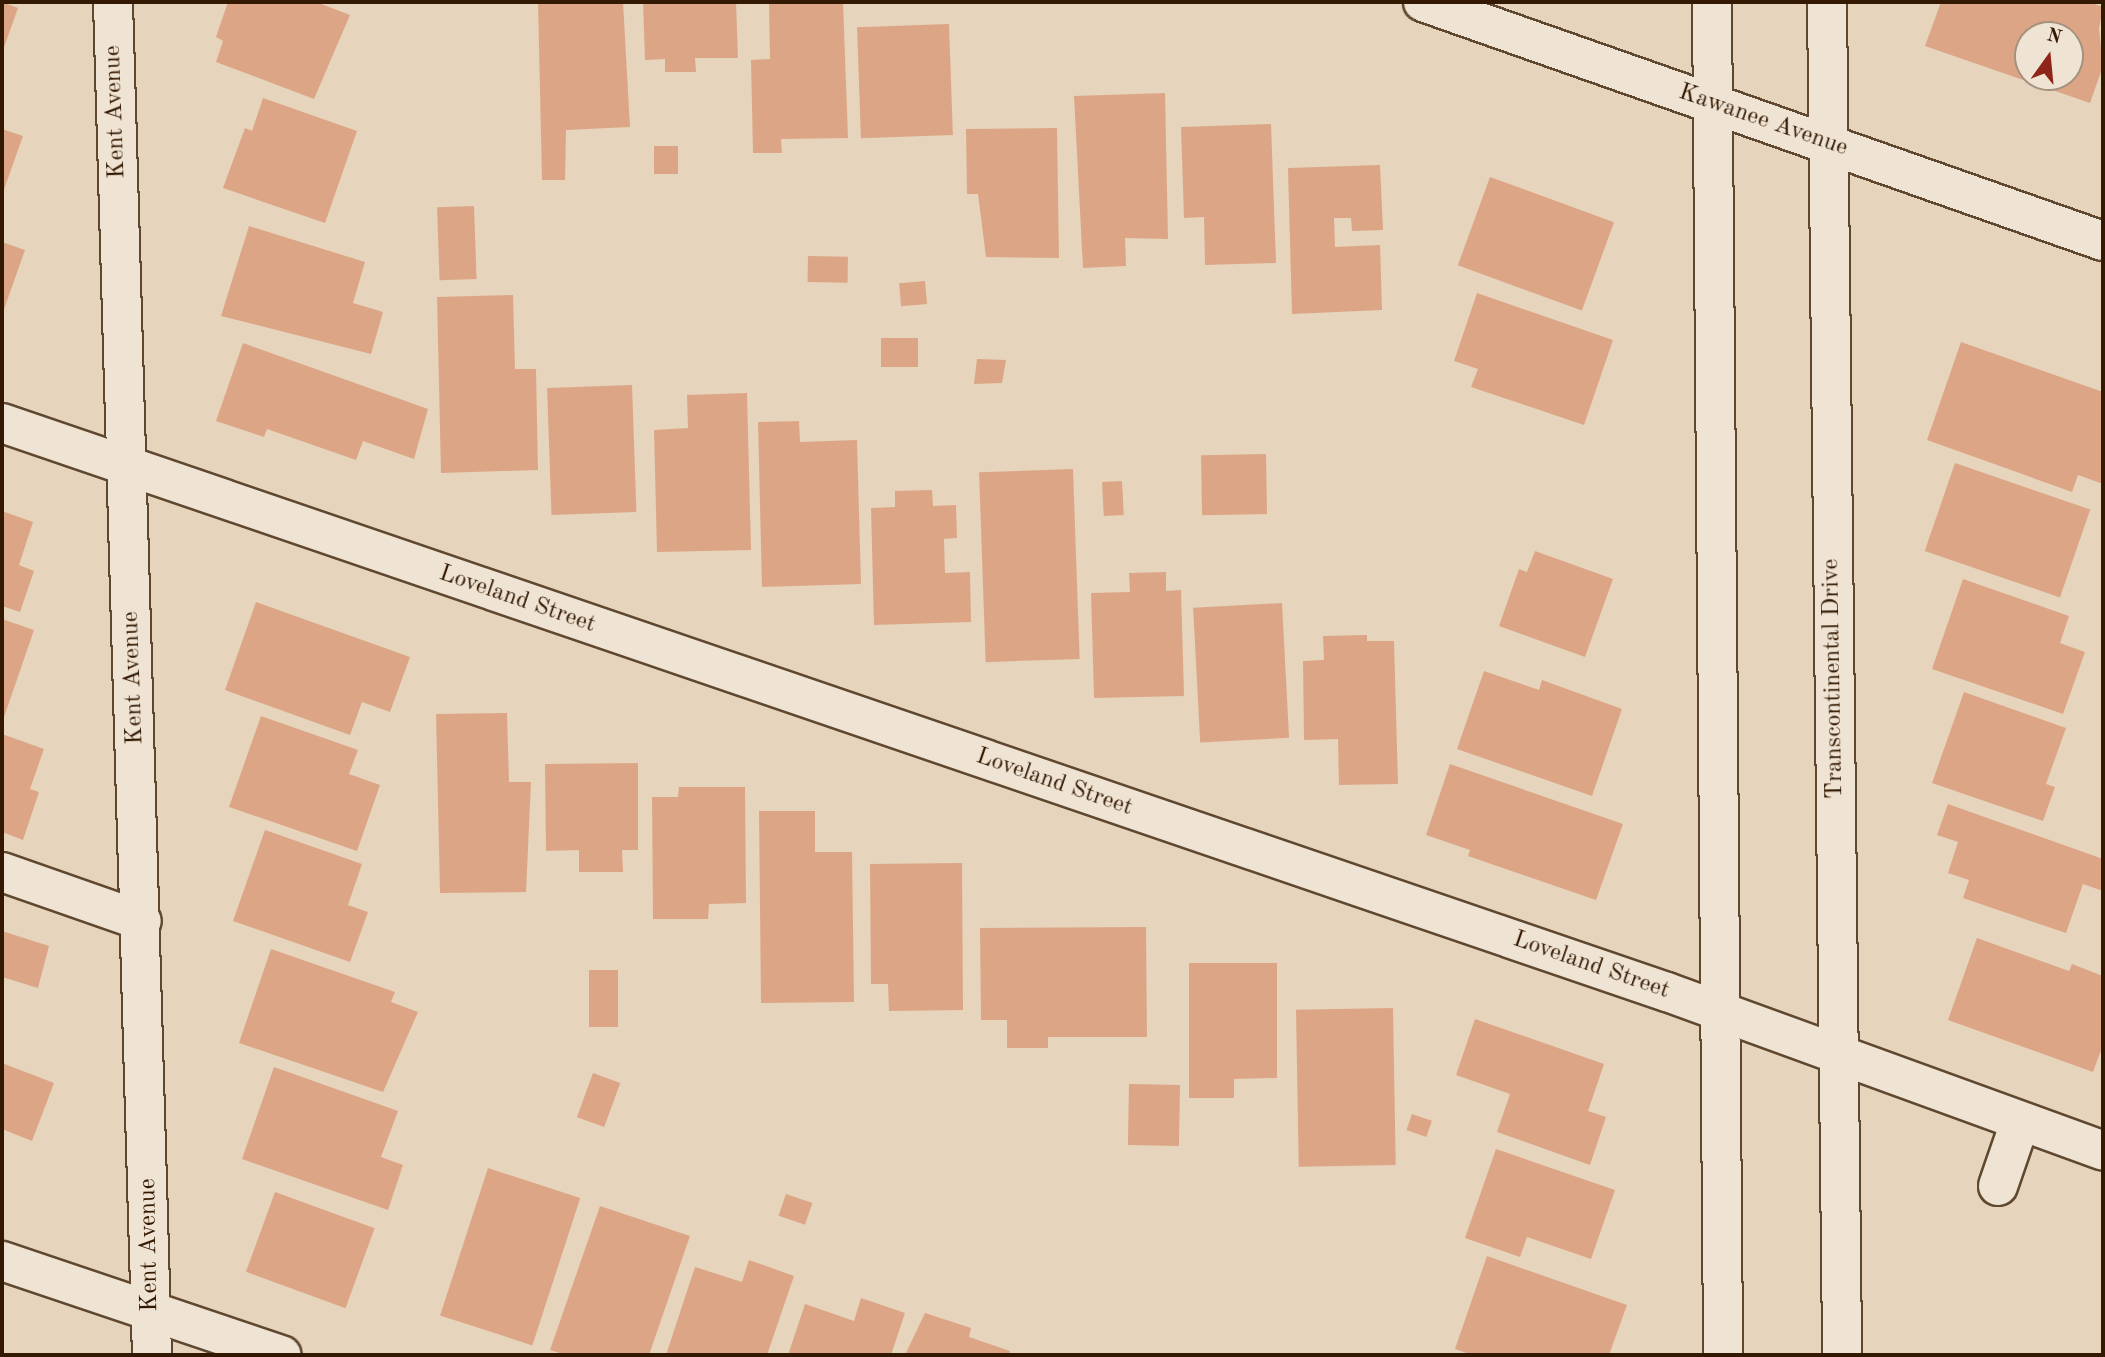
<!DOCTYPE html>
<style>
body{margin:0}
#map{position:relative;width:2105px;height:1357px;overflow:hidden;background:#e6d4bc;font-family:"Old Standard TT",serif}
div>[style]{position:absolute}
.building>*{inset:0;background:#dca686;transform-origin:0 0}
.roads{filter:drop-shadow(2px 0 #604830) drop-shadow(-2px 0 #604830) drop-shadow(0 2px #604830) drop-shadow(0 -2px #604830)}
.minor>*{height:38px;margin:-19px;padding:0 19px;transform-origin:19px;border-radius:19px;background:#efe3d3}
span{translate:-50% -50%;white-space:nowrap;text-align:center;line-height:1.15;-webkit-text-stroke:6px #efe3d3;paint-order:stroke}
.street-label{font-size:24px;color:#331901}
.frame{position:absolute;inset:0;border:4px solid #331901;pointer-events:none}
.north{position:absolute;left:2014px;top:21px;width:70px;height:70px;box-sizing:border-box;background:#efe3d3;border:2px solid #a4927f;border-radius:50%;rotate:15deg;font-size:19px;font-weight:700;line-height:28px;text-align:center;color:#331901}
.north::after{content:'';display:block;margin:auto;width:24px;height:32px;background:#8f2418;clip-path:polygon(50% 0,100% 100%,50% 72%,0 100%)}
</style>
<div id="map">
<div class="building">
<div style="clip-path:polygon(2px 2px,18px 8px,2px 53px)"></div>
<div style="clip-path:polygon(228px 2px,316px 2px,350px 15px,314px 99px,216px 62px,223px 41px,216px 37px)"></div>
<div style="clip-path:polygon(538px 2px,623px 2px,630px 127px,566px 130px,565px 180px,542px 180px)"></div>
<div style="clip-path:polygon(643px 2px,736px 2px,738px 58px,695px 58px,696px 72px,665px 72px,665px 59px,645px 60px)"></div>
<div style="clip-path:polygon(769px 2px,843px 2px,848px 138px,781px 139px,782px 153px,753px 153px,751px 60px,770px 59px)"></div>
<div style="clip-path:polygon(evenodd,1941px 2px,2089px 2px,2103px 7px,2099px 29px,2103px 66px,2090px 103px,1925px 46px,1941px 2px,2028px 35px,2070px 35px,2070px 77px,2028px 77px,2028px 35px)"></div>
<div style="left:949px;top:24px;width:111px;height:92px;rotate:88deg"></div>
<div style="clip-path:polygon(1165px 93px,1168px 239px,1125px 238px,1126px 266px,1083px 268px,1074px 96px)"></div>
<div style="clip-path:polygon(263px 98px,357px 131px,325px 223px,223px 188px,245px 128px,252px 131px)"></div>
<div style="clip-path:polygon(1271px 124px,1276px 263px,1205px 265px,1204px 217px,1184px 218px,1181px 127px)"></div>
<div style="clip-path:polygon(1057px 128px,1059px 258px,986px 257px,978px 194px,967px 194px,966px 129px)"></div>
<div style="clip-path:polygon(2px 129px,23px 136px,2px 195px)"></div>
<div style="left:654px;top:146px;width:24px;height:28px"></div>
<div style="clip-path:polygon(1380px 165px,1383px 230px,1352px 231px,1351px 218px,1334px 218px,1335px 247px,1380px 245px,1382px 310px,1292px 314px,1288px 168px)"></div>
<div style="left:1490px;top:177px;width:132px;height:94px;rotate:20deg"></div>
<div style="left:474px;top:206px;width:73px;height:37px;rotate:88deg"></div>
<div style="clip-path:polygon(249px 226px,365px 262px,353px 303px,383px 312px,371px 354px,221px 316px)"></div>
<div style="clip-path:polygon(2px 242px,25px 250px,2px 315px)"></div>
<div style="left:808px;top:256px;width:40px;height:26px;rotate:1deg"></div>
<div style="left:925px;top:281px;width:23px;height:26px;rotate:85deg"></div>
<div style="clip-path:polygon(1477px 293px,1613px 340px,1584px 425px,1471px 387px,1478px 369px,1454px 361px)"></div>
<div style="clip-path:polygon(513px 295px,515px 369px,536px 369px,538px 470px,441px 473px,437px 297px)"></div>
<div style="left:881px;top:338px;width:37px;height:29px"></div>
<div style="clip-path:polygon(1961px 342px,2103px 392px,2103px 484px,2078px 475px,2072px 492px,1927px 440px)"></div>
<div style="clip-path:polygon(243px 343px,428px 409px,414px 459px,363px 441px,356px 460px,267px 429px,264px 437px,216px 421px)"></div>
<div style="clip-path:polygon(977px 359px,1006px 360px,1002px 383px,974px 384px)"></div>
<div style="left:632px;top:385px;width:127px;height:85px;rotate:88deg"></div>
<div style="clip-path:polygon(747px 393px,751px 550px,657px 552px,654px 430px,688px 428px,687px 395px)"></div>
<div style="clip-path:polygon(799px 421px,800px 442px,857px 440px,861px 584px,762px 587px,758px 422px)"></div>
<div style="left:1266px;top:454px;width:60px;height:65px;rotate:89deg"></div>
<div style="left:1955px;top:463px;width:143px;height:93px;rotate:19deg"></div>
<div style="left:1073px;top:469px;width:190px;height:94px;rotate:88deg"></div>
<div style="left:1122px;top:481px;width:34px;height:20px;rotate:87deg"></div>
<div style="clip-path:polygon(932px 490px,933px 506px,956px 505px,957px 538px,944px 539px,945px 573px,970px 572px,971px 622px,874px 625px,871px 508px,895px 507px,895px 491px)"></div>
<div style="clip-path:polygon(2px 511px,33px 522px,19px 565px,34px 571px,20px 612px,2px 606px)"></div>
<div style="clip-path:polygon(1535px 551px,1613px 579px,1585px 657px,1499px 626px,1519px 569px,1527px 572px)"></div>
<div style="clip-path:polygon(1166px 572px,1166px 591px,1181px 590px,1184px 696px,1094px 698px,1091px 593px,1130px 592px,1129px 573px)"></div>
<div style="clip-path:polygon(1963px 579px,2069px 616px,2060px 643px,2085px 652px,2063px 714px,1932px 669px)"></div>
<div style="clip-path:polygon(256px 602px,410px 657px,390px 712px,362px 702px,350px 735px,225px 690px)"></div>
<div style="left:1282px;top:603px;width:135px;height:89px;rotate:87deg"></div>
<div style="clip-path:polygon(2px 619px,34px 630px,2px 723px)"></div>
<div style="clip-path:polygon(1367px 635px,1367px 641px,1394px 641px,1398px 784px,1339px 785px,1338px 739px,1304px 740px,1303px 661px,1324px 660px,1323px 636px)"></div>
<div style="clip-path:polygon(1484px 671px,1539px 690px,1542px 680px,1622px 709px,1592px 796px,1457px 749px)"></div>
<div style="clip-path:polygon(1964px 692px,2066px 728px,2046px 784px,2055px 787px,2043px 821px,1932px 783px)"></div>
<div style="clip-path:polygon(507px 713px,509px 782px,531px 782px,526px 892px,440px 893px,436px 714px)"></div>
<div style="clip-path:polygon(261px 716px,358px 750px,349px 774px,380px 785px,357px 851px,229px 807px)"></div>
<div style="clip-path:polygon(2px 734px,44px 749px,30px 789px,39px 792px,23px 840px,2px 832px)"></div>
<div style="clip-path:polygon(638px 763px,638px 850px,622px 850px,623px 872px,579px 872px,579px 850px,546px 851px,545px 764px)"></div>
<div style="clip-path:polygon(1450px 764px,1623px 824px,1596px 900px,1468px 856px,1470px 850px,1426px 835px)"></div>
<div style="clip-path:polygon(679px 787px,745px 787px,746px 903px,709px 904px,708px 919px,653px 919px,652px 797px,678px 797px)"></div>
<div style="clip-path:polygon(1948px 804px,2103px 859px,2103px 891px,2083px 884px,2066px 933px,1963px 898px,1969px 880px,1948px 873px,1958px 842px,1937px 835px)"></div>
<div style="clip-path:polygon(759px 811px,815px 811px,815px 852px,852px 852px,854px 1002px,761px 1003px)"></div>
<div style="clip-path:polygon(265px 830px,362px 864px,348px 905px,368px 912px,350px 962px,233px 921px)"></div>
<div style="clip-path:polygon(962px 863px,963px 1010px,889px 1011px,888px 984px,871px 984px,870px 864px)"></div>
<div style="clip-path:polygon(1146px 927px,1147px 1037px,1048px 1037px,1048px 1048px,1007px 1048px,1007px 1020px,981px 1020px,980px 928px)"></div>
<div style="clip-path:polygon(2px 931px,49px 946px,38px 988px,2px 977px)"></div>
<div style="clip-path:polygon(1977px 938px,2069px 971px,2072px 964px,2103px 976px,2103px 1045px,2093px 1072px,1948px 1020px)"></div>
<div style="clip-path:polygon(271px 949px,395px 992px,391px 1002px,418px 1012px,383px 1092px,239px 1043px)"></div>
<div style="clip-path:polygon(1189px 963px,1277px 963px,1277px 1078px,1234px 1079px,1234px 1098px,1189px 1098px)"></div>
<div style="left:589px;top:970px;width:29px;height:57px"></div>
<div style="left:1393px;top:1008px;width:157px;height:97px;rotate:89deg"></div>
<div style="clip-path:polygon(1475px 1019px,1604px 1064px,1588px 1111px,1606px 1117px,1590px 1165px,1497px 1132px,1510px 1094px,1456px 1075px)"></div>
<div style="clip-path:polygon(2px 1063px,54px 1083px,32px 1141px,2px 1129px)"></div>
<div style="clip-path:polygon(274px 1067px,398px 1111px,381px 1157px,403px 1165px,388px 1210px,242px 1159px)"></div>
<div style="left:593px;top:1073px;width:29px;height:47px;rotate:20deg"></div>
<div style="left:1129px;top:1084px;width:51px;height:61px;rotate:1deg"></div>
<div style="left:1412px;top:1114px;width:21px;height:17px;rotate:19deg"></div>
<div style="clip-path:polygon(1496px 1149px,1615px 1190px,1591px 1259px,1527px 1237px,1520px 1257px,1465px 1238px)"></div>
<div style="left:488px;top:1168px;width:97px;height:155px;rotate:18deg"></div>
<div style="left:275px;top:1192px;width:106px;height:85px;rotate:20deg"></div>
<div style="left:786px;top:1194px;width:28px;height:23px;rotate:19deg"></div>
<div style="clip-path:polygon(600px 1206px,690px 1236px,649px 1355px,566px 1355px,550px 1350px)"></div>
<div style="clip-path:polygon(1487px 1256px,1627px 1305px,1609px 1355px,1472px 1355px,1455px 1349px)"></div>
<div style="clip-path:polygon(749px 1260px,794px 1276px,767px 1355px,666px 1355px,695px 1267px,742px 1282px)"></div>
<div style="clip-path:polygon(861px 1298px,905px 1313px,891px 1355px,788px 1355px,805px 1304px,854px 1321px)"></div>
<div style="clip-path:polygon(925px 1313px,971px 1328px,969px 1337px,1010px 1351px,1009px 1355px,905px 1355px)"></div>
</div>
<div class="roads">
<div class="minor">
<div style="left:113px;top:2px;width:1354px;rotate:88.35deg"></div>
<div style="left:1423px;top:2px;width:721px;rotate:19.37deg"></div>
<div style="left:1712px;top:2px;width:1353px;rotate:89.53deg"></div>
<div style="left:1827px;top:2px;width:1353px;rotate:89.36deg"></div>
<div style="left:2px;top:423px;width:1760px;rotate:18.87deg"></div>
<div style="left:1667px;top:992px;width:464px;rotate:20deg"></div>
<div style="left:2px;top:872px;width:148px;rotate:19.3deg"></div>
<div style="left:1998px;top:1186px;width:68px;rotate:-71deg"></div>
<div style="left:2px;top:1261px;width:295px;rotate:18.6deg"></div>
</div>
</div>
<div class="street-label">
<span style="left:116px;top:112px;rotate:-92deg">Kent Avenue</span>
<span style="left:1763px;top:121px;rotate:19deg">Kawanee Avenue</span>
<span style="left:517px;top:600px;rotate:19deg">Loveland Street</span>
<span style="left:134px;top:678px;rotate:-92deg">Kent Avenue</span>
<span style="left:1834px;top:679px;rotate:-91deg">Transcontinental Drive</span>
<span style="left:1054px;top:783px;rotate:19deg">Loveland Street</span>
<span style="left:1591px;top:966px;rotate:19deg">Loveland Street</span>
<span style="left:150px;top:1245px;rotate:-91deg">Kent Avenue</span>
</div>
<div class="frame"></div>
<div class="north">N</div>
</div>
